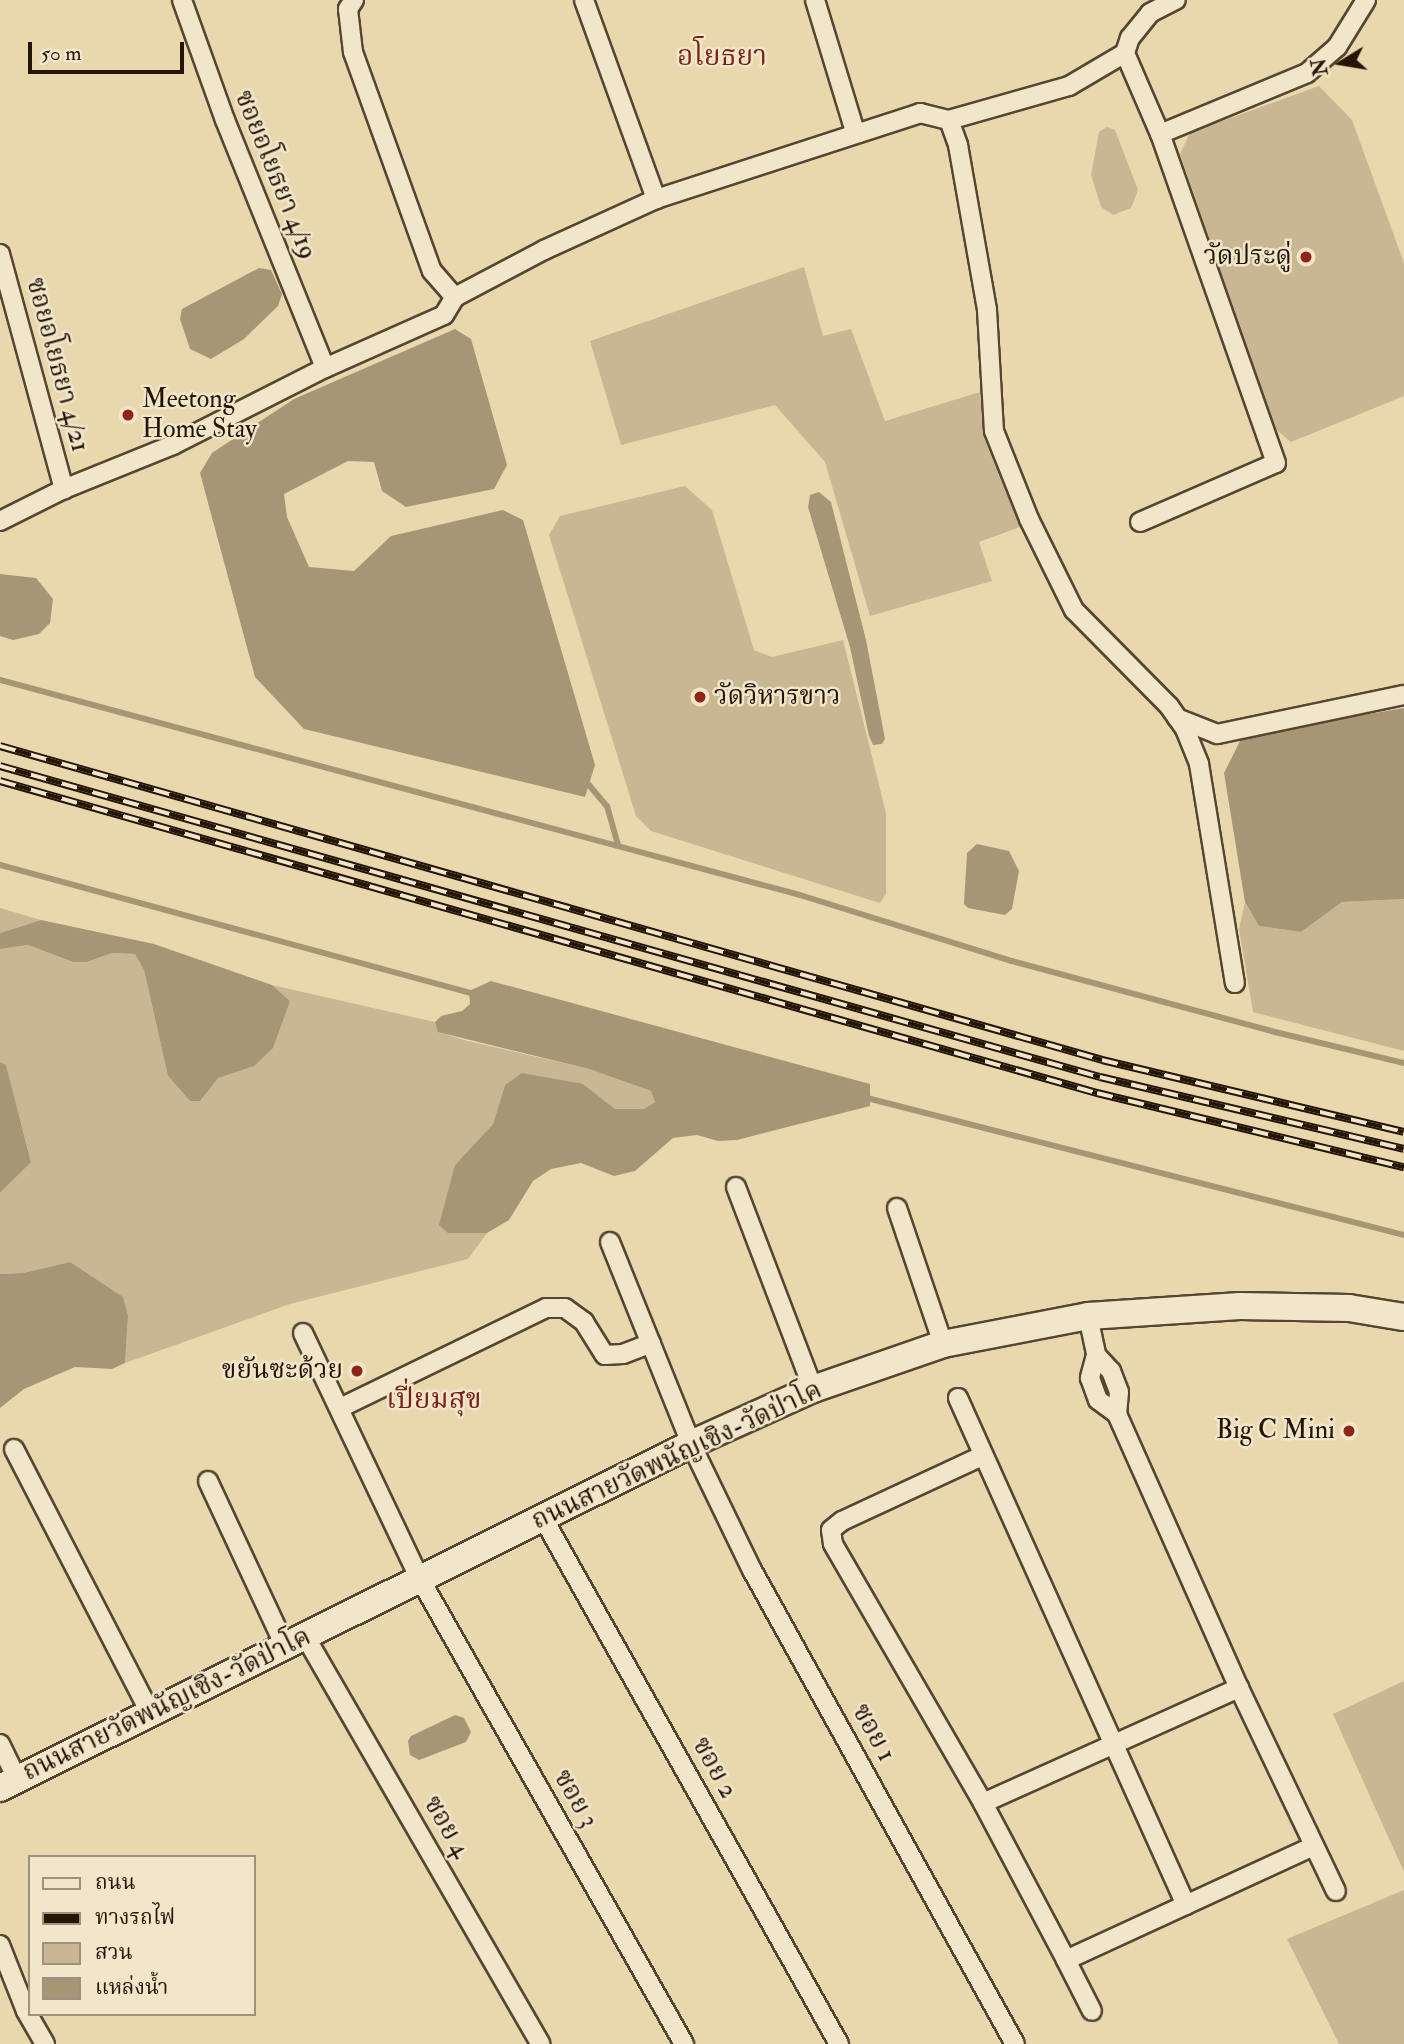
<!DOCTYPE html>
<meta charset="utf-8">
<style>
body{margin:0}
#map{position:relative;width:1404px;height:2044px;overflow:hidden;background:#e9d8ae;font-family:"IM FELL Double Pica","Noto Serif Thai",serif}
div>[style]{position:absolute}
.green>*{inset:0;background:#c8b792}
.water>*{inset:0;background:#a69675}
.stream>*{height:6px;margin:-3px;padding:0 3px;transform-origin:3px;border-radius:3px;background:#a69675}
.roads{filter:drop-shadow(2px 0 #554631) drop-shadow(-2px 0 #554631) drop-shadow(0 2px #554631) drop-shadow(0 -2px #554631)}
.minor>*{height:18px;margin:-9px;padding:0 9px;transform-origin:9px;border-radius:9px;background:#f1e6ca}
.secondary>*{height:26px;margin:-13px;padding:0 13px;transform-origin:13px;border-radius:13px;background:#f1e6ca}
.rail>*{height:8px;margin-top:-4px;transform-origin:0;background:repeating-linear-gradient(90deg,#f1e6ca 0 16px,#241507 0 32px);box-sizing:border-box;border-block:2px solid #241507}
.dots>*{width:19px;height:19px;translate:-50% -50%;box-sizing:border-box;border:4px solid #f1e6ca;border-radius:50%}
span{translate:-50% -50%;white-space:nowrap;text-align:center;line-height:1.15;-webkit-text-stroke:5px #f1e6ca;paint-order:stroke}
.street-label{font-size:26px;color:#241507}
.poi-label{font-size:26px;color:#241507}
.right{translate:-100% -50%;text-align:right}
.left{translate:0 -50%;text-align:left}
.neighbourhood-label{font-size:28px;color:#7a1f14}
.legend{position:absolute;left:28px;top:1855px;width:228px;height:161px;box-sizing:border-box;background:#f1e6ca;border:2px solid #9f927c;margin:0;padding:9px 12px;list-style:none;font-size:21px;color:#241507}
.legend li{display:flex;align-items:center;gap:14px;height:35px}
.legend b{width:35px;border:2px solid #9f927c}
.north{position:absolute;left:1306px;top:28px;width:70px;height:70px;-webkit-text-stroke:5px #f1e6ca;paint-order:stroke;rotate:259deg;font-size:19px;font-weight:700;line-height:28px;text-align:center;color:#241507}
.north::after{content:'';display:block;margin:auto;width:24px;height:32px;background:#241507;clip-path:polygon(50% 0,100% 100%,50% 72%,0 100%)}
.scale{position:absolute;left:28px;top:42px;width:156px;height:32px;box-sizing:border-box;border:4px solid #241507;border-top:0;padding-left:9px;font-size:21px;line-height:24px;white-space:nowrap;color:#241507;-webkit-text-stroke:5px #f1e6ca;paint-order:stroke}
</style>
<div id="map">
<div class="green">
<div style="clip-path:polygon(1319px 86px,1352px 120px,1404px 263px,1404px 396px,1291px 442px,1274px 428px,1180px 154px,1190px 133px)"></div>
<div style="clip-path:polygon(1107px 127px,1115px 130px,1138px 190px,1131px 208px,1113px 215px,1101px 207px,1091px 175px,1099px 132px)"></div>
<div style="clip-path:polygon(804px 267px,823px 336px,851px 329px,885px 421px,980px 392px,983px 436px,1020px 527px,979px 542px,992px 581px,870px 616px,825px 462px,775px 405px,621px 445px,590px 341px)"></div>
<div style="clip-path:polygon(685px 486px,712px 510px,754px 650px,772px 657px,843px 640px,886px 813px,886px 894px,880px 903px,651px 831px,636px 816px,549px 535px,560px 516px)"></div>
<div style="clip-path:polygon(1404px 899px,1404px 1051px,1253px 1012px,1239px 929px,1245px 902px,1259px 926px,1301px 932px,1342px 902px)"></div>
<div style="clip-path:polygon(0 908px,41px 920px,0 933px)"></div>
<div style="clip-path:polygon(28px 945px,73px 962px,87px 962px,112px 953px,135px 954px,144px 970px,168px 1076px,190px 1101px,200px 1101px,218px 1077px,254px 1066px,290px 1001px,272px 985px,435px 1022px,439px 1032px,464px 1040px,589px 1069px,651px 1091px,655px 1102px,644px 1109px,614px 1109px,583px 1084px,505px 1085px,493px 1124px,455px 1165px,448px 1233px,487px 1233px,468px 1259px,290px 1304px,125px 1363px,128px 1316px,70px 1262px,23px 1273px,0 1274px,0 1193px,31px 1161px,6px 1066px,0 1062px,0 949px)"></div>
<div style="clip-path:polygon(1404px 1681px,1404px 1872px,1333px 1714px)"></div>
<div style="clip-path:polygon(1404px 1890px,1404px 2044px,1339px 2044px,1287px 1939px)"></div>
</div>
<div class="water">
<div style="clip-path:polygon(259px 268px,271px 270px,282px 294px,278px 306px,244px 339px,211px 359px,190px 349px,180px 319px,182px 309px)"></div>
<div style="clip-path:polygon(455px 329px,471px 339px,507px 465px,494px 489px,406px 507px,382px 491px,374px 462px,348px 461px,284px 494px,287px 517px,309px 567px,354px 571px,391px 536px,503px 510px,523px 520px,595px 765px,585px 797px,304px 729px,255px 677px,200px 473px,212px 453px,294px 399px)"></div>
<div style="clip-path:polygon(819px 492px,831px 502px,866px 640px,885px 739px,882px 744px,873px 745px,869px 736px,850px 647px,808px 507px,810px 495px)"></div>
<div style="clip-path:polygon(0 574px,36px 578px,53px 599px,50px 623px,39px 634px,13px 640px,0 636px)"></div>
<div style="clip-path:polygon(1404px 708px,1404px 899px,1342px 902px,1301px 932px,1259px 926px,1245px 902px,1224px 773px,1243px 735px)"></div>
<div style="clip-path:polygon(977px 844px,1009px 851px,1019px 871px,1012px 909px,1005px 915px,968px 908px,964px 904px,967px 853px)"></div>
<div style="clip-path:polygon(41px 920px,154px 944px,272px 985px,290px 1001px,273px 1048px,254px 1066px,218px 1078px,200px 1101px,190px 1101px,168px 1076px,144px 970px,135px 954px,112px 953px,87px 962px,73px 962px,28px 945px,0 949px,0 933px)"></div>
<div style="clip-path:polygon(491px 981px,870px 1084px,870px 1106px,737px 1140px,718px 1141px,697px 1135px,673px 1138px,635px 1171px,614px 1176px,581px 1163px,551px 1169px,533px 1181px,509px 1220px,487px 1233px,448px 1233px,439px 1225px,455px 1165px,493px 1124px,505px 1085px,522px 1073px,583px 1084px,615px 1109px,644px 1109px,655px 1102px,651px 1091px,589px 1069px,438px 1032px,435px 1022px,441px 1016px,462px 1011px,470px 1004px,469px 991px)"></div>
<div style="clip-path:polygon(0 1062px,6px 1065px,31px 1162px,0 1193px)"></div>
<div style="clip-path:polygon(70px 1262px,123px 1297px,128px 1316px,125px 1363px,112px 1369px,75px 1367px,24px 1389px,0 1408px,0 1274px,23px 1273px)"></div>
<div style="clip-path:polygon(455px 1715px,464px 1718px,471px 1732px,466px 1742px,419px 1760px,410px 1755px,408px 1741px,411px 1736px)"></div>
</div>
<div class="stream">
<div style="left:0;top:680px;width:828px;rotate:15.04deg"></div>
<div style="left:800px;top:895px;width:222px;rotate:17.3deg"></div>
<div style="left:1012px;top:961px;width:272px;rotate:15.1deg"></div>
<div style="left:1275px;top:1032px;width:133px;rotate:13.5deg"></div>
<div style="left:584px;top:779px;width:35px;rotate:50deg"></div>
<div style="left:607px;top:806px;width:41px;rotate:74.2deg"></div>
<div style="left:0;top:865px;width:494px;rotate:15.2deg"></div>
<div style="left:863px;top:1097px;width:558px;rotate:14.31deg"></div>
</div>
<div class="roads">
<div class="minor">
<div style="left:182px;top:0;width:127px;rotate:70.3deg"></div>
<div style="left:225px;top:120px;width:267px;rotate:68deg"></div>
<div style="left:354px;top:0;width:11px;rotate:124deg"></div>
<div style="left:348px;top:9px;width:43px;rotate:83.4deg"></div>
<div style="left:353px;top:52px;width:233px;rotate:70.2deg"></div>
<div style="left:432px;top:271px;width:35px;rotate:49deg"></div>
<div style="left:584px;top:0;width:212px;rotate:70.1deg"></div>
<div style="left:815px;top:0;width:138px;rotate:73.1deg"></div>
<div style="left:949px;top:120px;width:27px;rotate:70deg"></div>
<div style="left:958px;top:145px;width:168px;rotate:80deg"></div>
<div style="left:987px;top:310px;width:121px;rotate:86.7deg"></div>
<div style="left:994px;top:431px;width:95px;rotate:68.3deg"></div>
<div style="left:1029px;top:519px;width:102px;rotate:63.7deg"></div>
<div style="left:1074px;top:610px;width:135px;rotate:45.3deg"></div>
<div style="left:1169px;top:706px;width:28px;rotate:55deg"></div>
<div style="left:1185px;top:729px;width:38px;rotate:68deg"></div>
<div style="left:1199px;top:764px;width:222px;rotate:80.7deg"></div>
<div style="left:1160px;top:134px;width:159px;rotate:-22.5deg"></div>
<div style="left:1307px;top:73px;width:40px;rotate:-41deg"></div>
<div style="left:1337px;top:47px;width:55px;rotate:-58.3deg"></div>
<div style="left:0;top:254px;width:244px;rotate:74.8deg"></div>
<div style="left:0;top:521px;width:72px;rotate:-26.6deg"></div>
<div style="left:64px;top:489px;width:118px;rotate:-22deg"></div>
<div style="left:173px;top:445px;width:170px;rotate:-26.9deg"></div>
<div style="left:325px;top:368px;width:130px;rotate:-24deg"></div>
<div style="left:444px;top:315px;width:21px;rotate:-59deg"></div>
<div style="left:455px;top:297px;width:101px;rotate:-27.8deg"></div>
<div style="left:544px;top:250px;width:123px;rotate:-24.5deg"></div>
<div style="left:656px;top:199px;width:278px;rotate:-18deg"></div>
<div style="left:920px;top:113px;width:30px;rotate:14deg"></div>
<div style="left:949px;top:120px;width:125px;rotate:-15.8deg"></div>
<div style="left:1069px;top:86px;width:65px;rotate:-30.5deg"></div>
<div style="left:1140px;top:522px;width:148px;rotate:-23.5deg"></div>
<div style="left:1276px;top:463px;width:349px;rotate:-109.4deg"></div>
<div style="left:1160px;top:134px;width:88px;rotate:-113.4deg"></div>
<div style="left:1125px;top:53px;width:16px;rotate:-72deg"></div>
<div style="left:1130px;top:38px;width:32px;rotate:-51deg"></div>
<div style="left:1150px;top:13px;width:29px;rotate:-27deg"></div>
<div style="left:1177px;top:718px;width:43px;rotate:21.8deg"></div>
<div style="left:1217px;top:734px;width:191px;rotate:-11.8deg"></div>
<div style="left:736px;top:1187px;width:216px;rotate:69.1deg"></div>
<div style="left:897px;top:1208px;width:144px;rotate:71.3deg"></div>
<div style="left:610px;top:1242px;width:218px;rotate:68.1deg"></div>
<div style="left:691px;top:1444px;width:140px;rotate:64.2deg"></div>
<div style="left:752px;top:1570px;width:542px;rotate:60.98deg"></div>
<div style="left:1088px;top:1316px;width:40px;rotate:78deg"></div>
<div style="left:1096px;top:1355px;width:24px;rotate:105deg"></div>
<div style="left:1090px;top:1378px;width:23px;rotate:70deg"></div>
<div style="left:1098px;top:1400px;width:24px;rotate:36deg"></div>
<div style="left:303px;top:1333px;width:272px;rotate:64.6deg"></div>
<div style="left:420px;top:1579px;width:535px;rotate:60.41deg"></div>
<div style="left:1096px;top:1355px;width:22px;rotate:47deg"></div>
<div style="left:1111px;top:1371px;width:22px;rotate:69deg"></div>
<div style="left:1119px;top:1392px;width:22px;rotate:95deg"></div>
<div style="left:1117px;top:1414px;width:300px;rotate:66deg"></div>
<div style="left:1239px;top:1688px;width:225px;rotate:64.5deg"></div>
<div style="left:958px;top:1398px;width:556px;rotate:65.79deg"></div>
<div style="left:340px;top:1408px;width:229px;rotate:-25.9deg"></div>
<div style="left:546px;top:1308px;width:19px"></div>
<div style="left:565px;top:1308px;width:24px;rotate:36deg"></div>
<div style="left:584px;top:1322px;width:39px;rotate:58deg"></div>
<div style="left:605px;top:1355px;width:18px;rotate:-3deg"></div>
<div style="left:623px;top:1354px;width:30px;rotate:-21deg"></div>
<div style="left:14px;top:1449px;width:297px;rotate:62.7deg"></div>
<div style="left:982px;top:1456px;width:154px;rotate:155.1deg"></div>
<div style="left:842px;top:1521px;width:14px;rotate:141deg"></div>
<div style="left:831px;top:1530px;width:14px;rotate:82deg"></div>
<div style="left:833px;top:1544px;width:299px;rotate:59.9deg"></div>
<div style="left:983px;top:1803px;width:178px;rotate:62.1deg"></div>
<div style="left:1066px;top:1960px;width:273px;rotate:-24.7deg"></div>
<div style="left:208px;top:1481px;width:182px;rotate:65deg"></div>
<div style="left:543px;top:1518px;width:604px;rotate:60.63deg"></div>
<div style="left:305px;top:1636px;width:471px;rotate:60deg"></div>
<div style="left:0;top:1744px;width:39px;rotate:64deg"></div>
<div style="left:983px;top:1803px;width:281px;rotate:-24.2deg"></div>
<div style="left:0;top:1945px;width:71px;rotate:68.5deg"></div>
<div style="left:26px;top:2011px;width:38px;rotate:60deg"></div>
<div style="left:1066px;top:1960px;width:57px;rotate:63deg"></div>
</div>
<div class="secondary">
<div style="left:0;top:1788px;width:772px;rotate:-26.47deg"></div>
<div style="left:691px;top:1444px;width:134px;rotate:-24.3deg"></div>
<div style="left:813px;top:1389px;width:138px;rotate:-19.1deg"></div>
<div style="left:943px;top:1344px;width:148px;rotate:-10.9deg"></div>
<div style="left:1088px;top:1316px;width:152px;rotate:-3.8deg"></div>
<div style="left:1240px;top:1306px;width:109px;rotate:1.1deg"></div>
<div style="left:1349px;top:1308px;width:56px;rotate:9.3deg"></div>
</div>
</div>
<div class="rail">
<div style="left:0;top:746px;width:1146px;rotate:15.9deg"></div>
<div style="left:1102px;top:1060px;width:310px;rotate:13.4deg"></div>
<div style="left:0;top:766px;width:1143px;rotate:15.79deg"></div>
<div style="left:1100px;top:1077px;width:312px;rotate:13.3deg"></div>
<div style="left:0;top:781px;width:1141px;rotate:15.88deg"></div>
<div style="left:1097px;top:1093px;width:316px;rotate:13.6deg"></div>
</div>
<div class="dots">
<div style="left:1306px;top:257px;background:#8f2418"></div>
<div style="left:128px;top:415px;background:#8f2418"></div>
<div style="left:700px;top:697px;background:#8f2418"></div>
<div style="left:357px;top:1371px;background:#8f2418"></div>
<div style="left:1349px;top:1431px;background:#8f2418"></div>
</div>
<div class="street-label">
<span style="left:275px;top:175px;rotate:68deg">ซอยอโยธยา 4/19</span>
<span style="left:57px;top:365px;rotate:75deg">ซอยอโยธยา 4/21</span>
<span style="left:677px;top:1456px;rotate:-25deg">ถนนสายวัดพนัญเชิง-วัดป่าโค</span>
<span style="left:167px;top:1705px;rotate:-26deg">ถนนสายวัดพนัญเชิง-วัดป่าโค</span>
<span style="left:873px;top:1733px;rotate:61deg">ซอย 1</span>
<span style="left:714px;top:1768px;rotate:61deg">ซอย 2</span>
<span style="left:575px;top:1799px;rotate:60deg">ซอย 3</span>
<span style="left:446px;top:1827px;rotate:60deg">ซอย 4</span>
</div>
<div class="poi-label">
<span class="right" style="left:1292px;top:257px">วัดประดู่</span>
<span class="left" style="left:142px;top:415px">Meetong<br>Home Stay</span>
<span class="left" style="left:714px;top:697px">วัดวิหารขาว</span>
<span class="right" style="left:343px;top:1371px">ขยันซะด้วย</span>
<span class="right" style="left:1335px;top:1431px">Big C Mini</span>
</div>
<div class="neighbourhood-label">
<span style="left:722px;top:57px">อโยธยา</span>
<span style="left:434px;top:1400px">เปี่ยมสุข</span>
</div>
<ul class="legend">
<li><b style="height:9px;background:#f1e6ca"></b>ถนน</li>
<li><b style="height:9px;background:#241507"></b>ทางรถไฟ</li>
<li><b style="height:19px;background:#c8b792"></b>สวน</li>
<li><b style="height:19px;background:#a69675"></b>แหล่งน้ำ</li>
</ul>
<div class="north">N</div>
<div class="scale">50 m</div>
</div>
